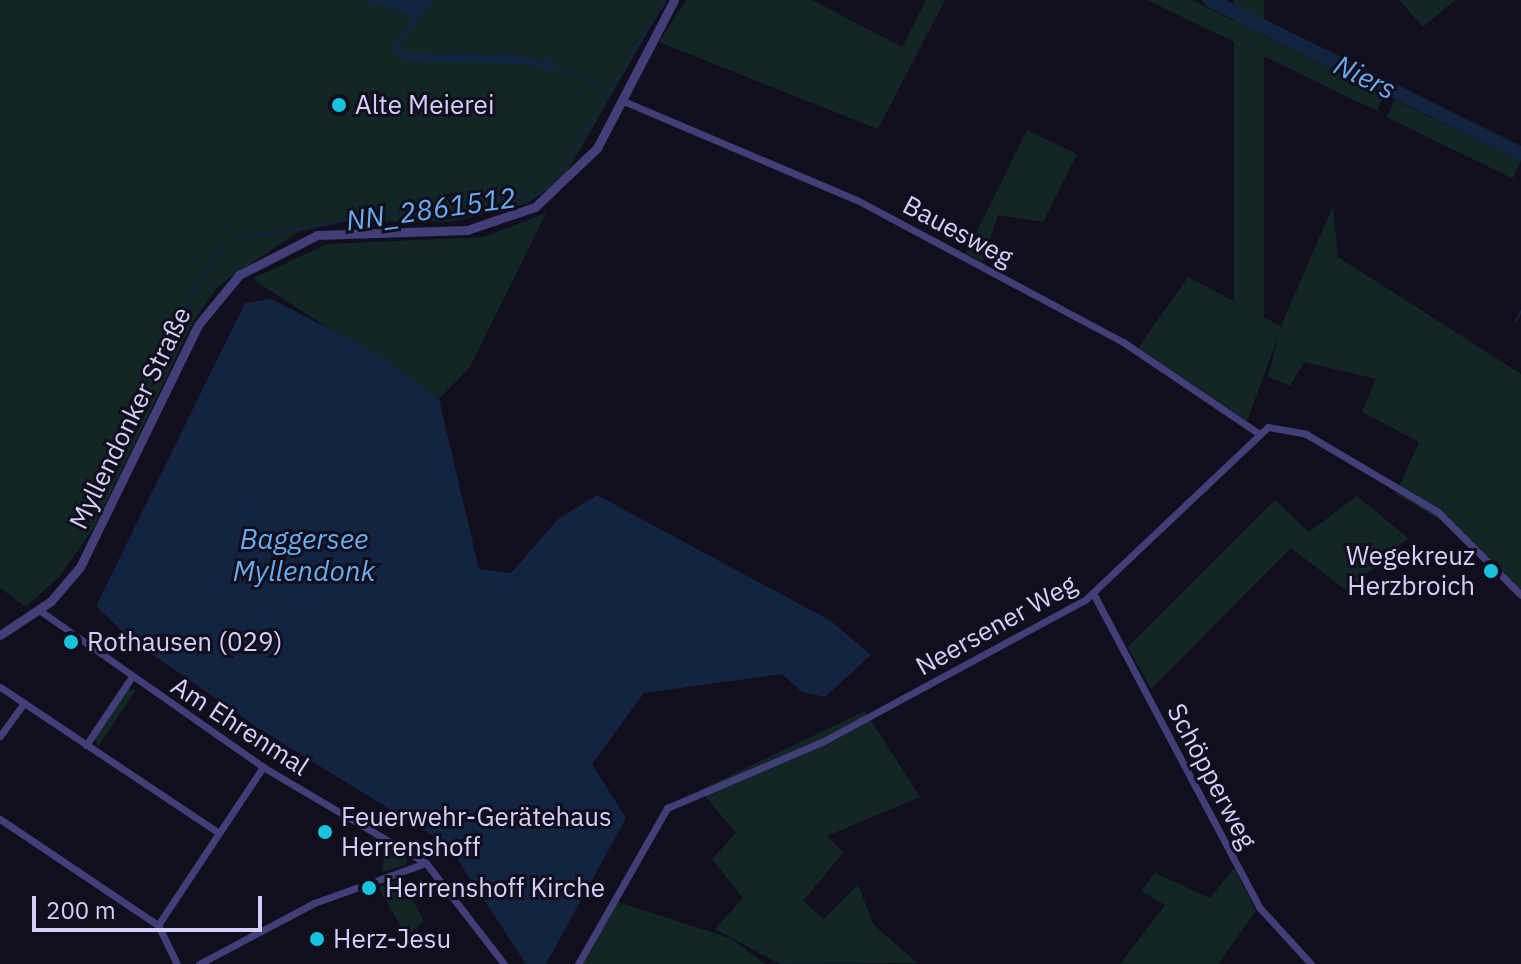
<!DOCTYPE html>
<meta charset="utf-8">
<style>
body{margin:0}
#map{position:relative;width:1521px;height:964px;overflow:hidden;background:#110e1d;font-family:"IBM Plex Sans",sans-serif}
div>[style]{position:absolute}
.green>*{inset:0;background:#122626;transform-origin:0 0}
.water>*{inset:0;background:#132441}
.stream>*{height:2px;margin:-1px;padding:0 1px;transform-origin:1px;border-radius:1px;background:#132441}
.river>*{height:14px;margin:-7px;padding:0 7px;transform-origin:7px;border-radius:7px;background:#132441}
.minor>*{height:7px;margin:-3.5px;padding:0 3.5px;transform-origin:3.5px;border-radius:3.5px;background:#423e77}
.tertiary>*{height:9px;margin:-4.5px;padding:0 4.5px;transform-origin:4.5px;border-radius:4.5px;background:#423e77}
.dots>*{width:22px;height:22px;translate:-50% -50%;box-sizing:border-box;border:4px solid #110e1d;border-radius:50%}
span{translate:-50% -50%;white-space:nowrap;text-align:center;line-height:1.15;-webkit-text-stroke:6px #110e1d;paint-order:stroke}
.poi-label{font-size:26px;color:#d5cffa}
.left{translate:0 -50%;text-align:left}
.right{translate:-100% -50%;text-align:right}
.street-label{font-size:26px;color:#d5cffa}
.water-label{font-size:28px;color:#69acee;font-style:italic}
.scale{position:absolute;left:32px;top:896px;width:230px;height:36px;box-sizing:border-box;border:4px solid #d5cffa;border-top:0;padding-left:10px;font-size:24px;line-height:28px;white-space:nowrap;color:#d5cffa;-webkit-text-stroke:6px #110e1d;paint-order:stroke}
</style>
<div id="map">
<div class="green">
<div style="clip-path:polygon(0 0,666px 0,563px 179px,526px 204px,450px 222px,348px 221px,298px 232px,218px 286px,192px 324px,95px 526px,60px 576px,26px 607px,0 588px)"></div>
<div style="clip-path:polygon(686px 0,812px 0,902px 47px,926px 0,945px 0,878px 129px,659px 42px)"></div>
<div style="clip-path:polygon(1147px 0,1192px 0,1385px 94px,1377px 111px)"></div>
<div style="left:1234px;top:0;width:30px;height:320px"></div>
<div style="clip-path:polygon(1399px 0,1455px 0,1423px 27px)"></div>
<div style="left:1395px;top:100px;width:140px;height:19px;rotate:26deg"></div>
<div style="clip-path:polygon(1027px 130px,1077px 154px,1043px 222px,998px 215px,983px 262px,966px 253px)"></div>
<div style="clip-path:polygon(1333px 206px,1338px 257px,1521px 374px,1521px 598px,1440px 520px,1396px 494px,1419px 442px,1362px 412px,1376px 379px,1304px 362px,1290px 386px,1268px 377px,1278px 337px,1247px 421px,1138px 348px,1188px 277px,1281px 326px)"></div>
<div style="clip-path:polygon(546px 213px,470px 367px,439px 399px,252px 279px,327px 244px,484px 237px)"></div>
<div style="clip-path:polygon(1357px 496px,1408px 538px,1347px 591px,1291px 548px,1151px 689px,1128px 647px,1275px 500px,1309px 532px)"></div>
<div style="clip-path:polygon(127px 689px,136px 690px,98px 747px,94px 738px)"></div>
<div style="clip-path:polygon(865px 711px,920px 797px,827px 836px,843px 853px,803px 901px,824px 919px,858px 884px,873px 924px,917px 963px,780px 964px,715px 929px,743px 898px,712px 859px,736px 833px,700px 790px)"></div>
<div style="clip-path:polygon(386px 843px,407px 856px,406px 865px,382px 872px)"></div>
<div style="clip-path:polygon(1234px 868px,1256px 911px,1218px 964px,1120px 964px,1165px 905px,1141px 891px,1155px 873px,1210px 898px)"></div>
<div style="clip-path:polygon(402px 878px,424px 921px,407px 937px,378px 887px)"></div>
<div style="clip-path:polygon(616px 901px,732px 939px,765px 964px,580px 964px)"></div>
</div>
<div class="water">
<div style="clip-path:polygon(362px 0,434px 0,399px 43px,408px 53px,516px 55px,545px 63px,550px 56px,557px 73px,526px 64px,406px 61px,392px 47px,414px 16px)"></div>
<div style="clip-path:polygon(271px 299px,373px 351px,439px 399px,479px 569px,511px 573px,558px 519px,597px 495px,831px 621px,871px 655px,825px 697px,802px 692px,782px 674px,644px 693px,592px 764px,626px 818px,546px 964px,526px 964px,448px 845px,258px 728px,130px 639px,96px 606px,245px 303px)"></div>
</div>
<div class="stream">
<div style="left:558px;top:71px;width:24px;rotate:9deg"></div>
<div style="left:582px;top:75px;width:29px;rotate:35deg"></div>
<div style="left:237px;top:239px;width:241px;rotate:-9.8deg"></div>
<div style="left:474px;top:198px;width:63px;rotate:-2.7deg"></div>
<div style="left:537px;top:195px;width:28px;rotate:-44deg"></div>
<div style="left:557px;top:176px;width:207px;rotate:-58.2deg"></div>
<div style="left:1516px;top:321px;width:11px;rotate:-63deg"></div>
<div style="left:172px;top:357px;width:59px;rotate:-73.4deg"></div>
<div style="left:189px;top:300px;width:64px;rotate:-59.8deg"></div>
</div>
<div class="river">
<div style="left:1210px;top:0;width:347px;rotate:26.3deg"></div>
</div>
<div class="minor">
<div style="left:621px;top:100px;width:256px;rotate:23deg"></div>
<div style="left:857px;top:200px;width:302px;rotate:28.1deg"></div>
<div style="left:1123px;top:342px;width:163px;rotate:34deg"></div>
<div style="left:1094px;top:595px;width:353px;rotate:62.1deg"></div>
<div style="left:1259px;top:907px;width:77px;rotate:47.6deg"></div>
<div style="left:39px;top:610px;width:274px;rotate:35deg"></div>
<div style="left:263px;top:767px;width:189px;rotate:30.5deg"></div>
<div style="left:426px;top:863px;width:128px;rotate:52.3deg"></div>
<div style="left:0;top:687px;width:263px;rotate:33.7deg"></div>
<div style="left:0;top:736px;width:41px;rotate:-54deg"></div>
<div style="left:86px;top:745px;width:81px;rotate:-56.1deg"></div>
<div style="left:0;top:819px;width:190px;rotate:33.9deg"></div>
<div style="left:177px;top:964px;width:43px;rotate:-116deg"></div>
<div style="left:158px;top:925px;width:190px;rotate:-56.4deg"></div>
<div style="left:199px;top:964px;width:130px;rotate:-27.9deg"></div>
<div style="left:314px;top:903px;width:119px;rotate:-19.7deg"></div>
<div style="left:578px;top:964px;width:180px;rotate:-60.3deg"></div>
<div style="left:667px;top:808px;width:168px;rotate:-23.1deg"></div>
<div style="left:822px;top:742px;width:300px;rotate:-28.4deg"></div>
<div style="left:1086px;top:599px;width:250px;rotate:-43.4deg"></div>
<div style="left:1268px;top:427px;width:39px;rotate:10deg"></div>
<div style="left:1306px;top:434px;width:153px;rotate:30.6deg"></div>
<div style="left:1438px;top:512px;width:117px;rotate:45deg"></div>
</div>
<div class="tertiary">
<div style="left:0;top:635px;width:61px;rotate:-33.7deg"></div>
<div style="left:51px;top:601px;width:45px;rotate:-49.5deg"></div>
<div style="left:80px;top:567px;width:269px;rotate:-64deg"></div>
<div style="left:198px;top:325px;width:65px;rotate:-50.6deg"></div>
<div style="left:239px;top:275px;width:88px;rotate:-27.1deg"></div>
<div style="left:317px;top:235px;width:150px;rotate:-1.9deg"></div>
<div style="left:467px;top:230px;width:72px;rotate:-18.7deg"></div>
<div style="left:535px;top:207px;width:86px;rotate:-43.6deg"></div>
<div style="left:597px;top:148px;width:167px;rotate:-62.5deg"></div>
</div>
<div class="dots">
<div style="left:339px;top:105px;background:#18c3dd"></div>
<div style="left:1491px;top:571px;background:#18c3dd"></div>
<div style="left:71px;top:642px;background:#18c3dd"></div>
<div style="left:325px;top:832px;background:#18c3dd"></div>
<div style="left:369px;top:888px;background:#18c3dd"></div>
<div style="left:317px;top:939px;background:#18c3dd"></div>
</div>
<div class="poi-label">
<span class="left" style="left:355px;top:105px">Alte Meierei</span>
<span class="right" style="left:1475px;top:571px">Wegekreuz<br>Herzbroich</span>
<span class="left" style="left:87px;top:642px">Rothausen (029)</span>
<span class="left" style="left:341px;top:832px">Feuerwehr-Gerätehaus<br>Herrenshoff</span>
<span class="left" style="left:385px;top:888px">Herrenshoff Kirche</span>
<span class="left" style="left:333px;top:939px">Herz-Jesu</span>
</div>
<div class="street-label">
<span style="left:958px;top:231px;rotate:28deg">Bauesweg</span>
<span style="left:130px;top:418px;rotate:-64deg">Myllendonker Straße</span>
<span style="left:996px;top:625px;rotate:-29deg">Neersener Weg</span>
<span style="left:240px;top:726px;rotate:33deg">Am Ehrenmal</span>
<span style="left:1212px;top:776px;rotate:62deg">Schöpperweg</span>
</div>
<div class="water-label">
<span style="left:1365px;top:77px;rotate:26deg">Niers</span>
<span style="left:431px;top:209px;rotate:-8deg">NN_2861512</span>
<span style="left:304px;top:555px">Baggersee<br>Myllendonk</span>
</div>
<div class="scale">200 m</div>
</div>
